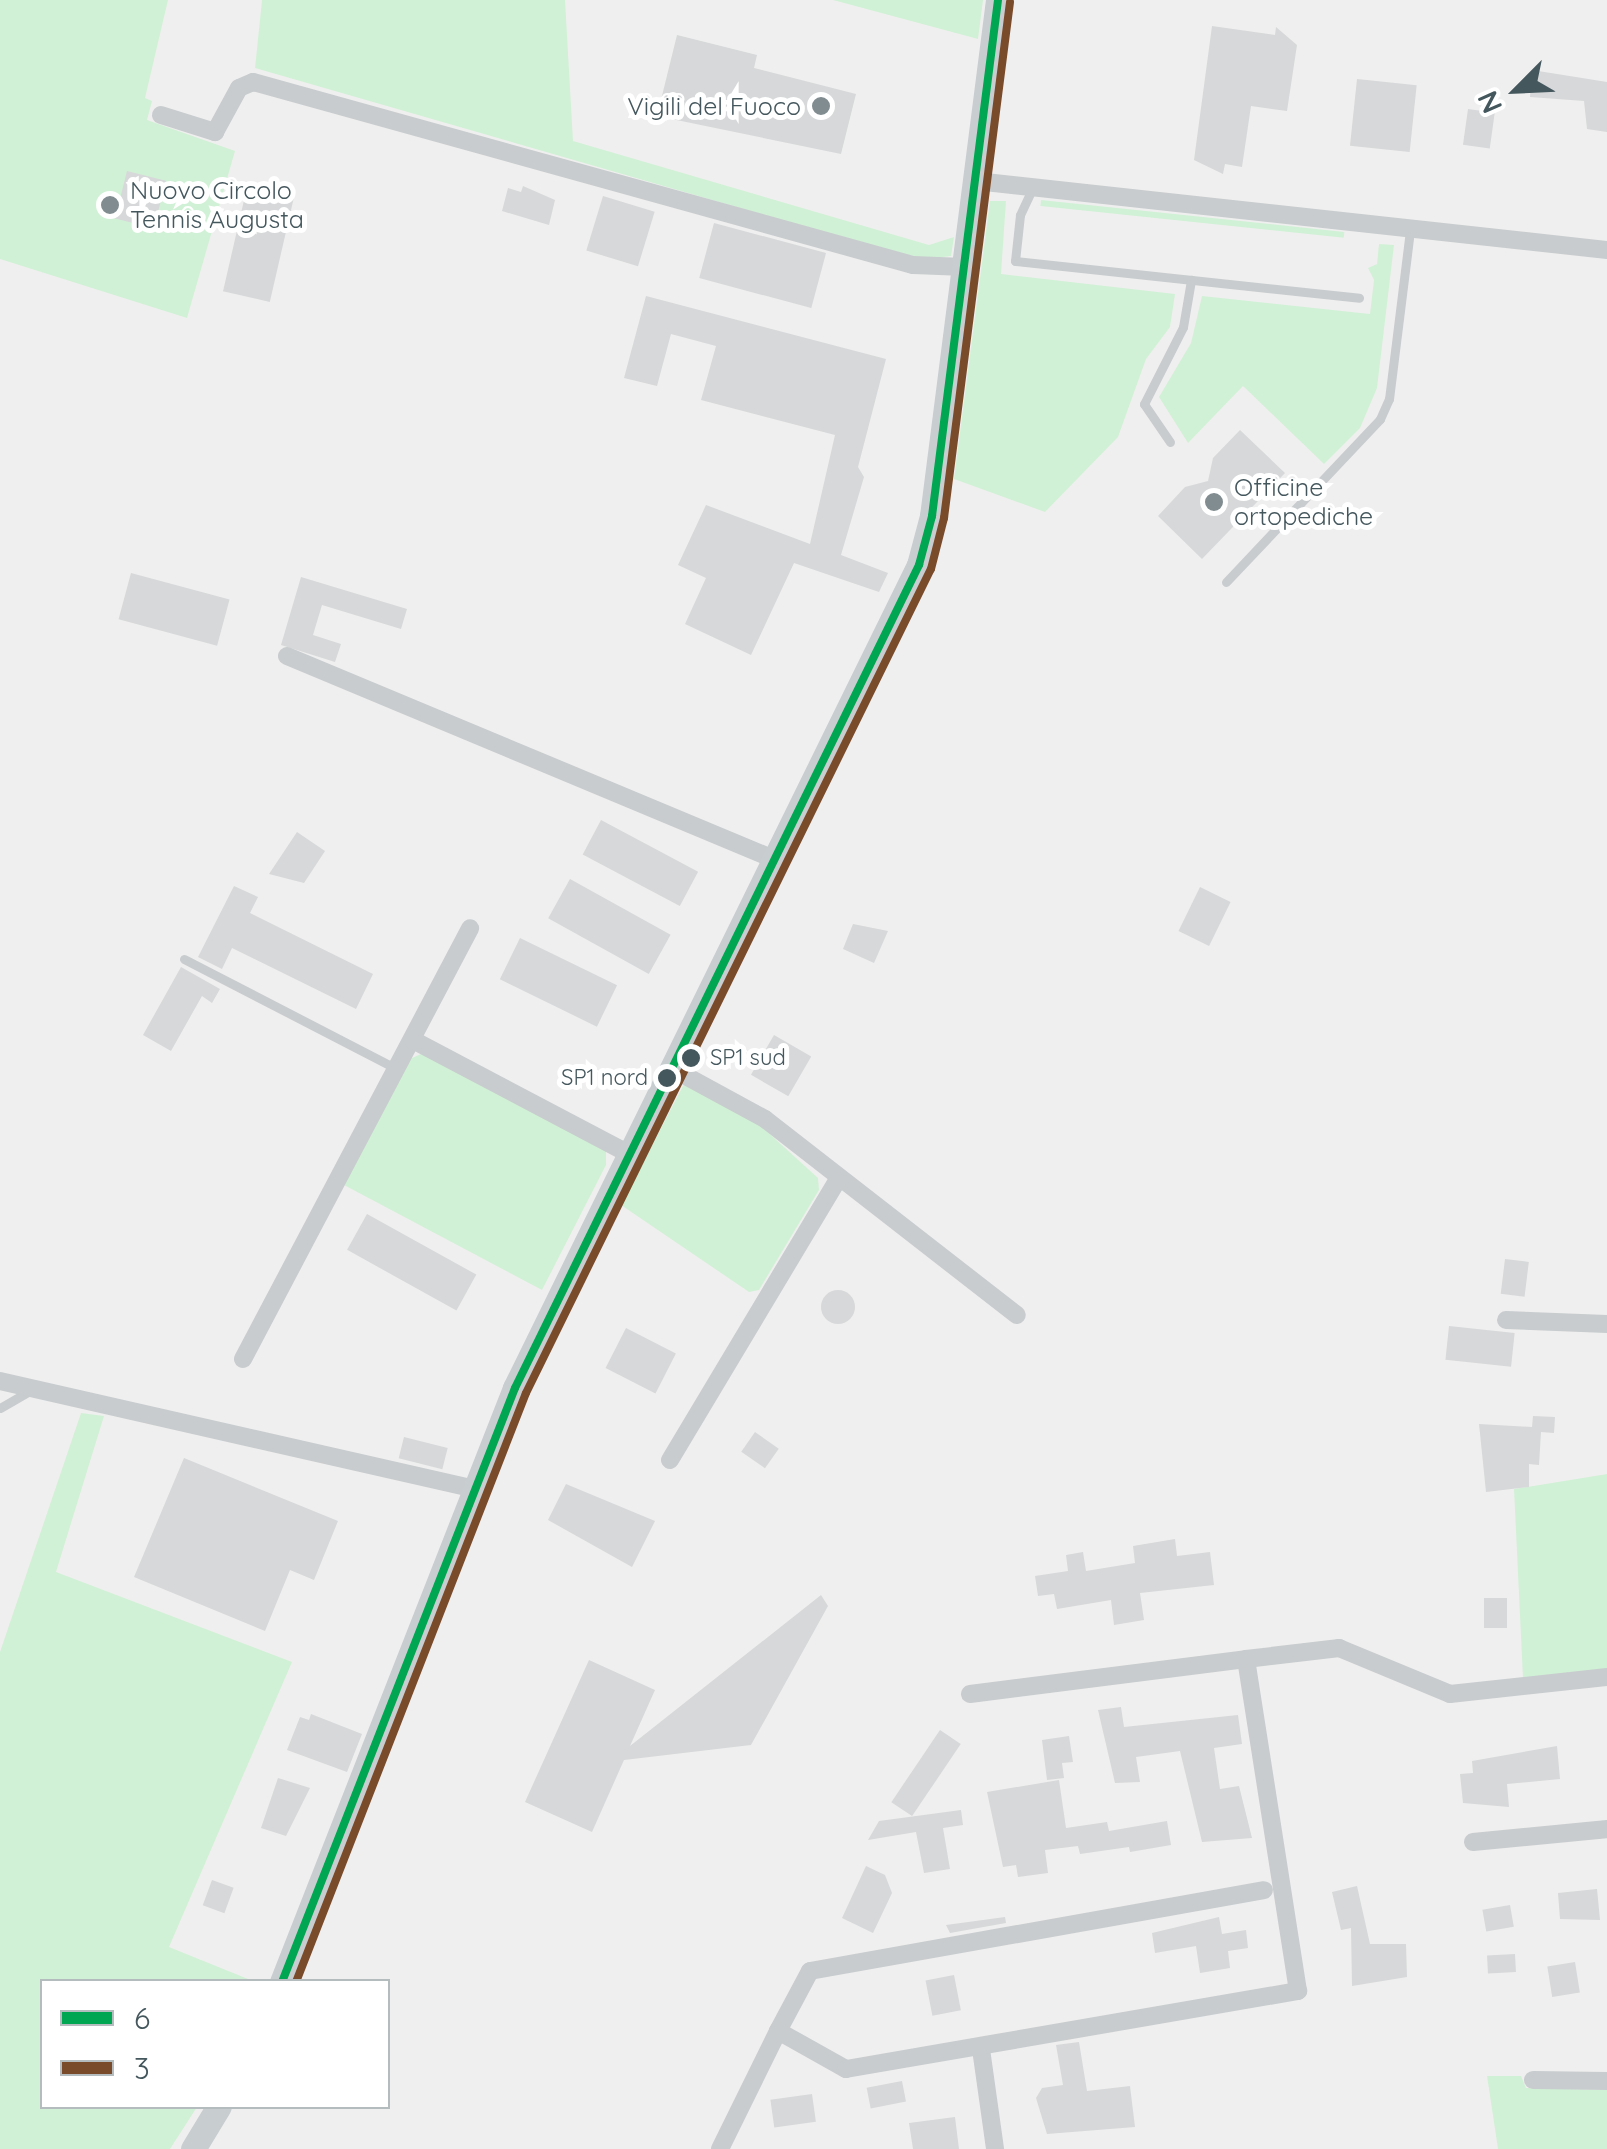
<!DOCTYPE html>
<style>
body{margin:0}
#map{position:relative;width:1607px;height:2149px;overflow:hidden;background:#f0efef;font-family:Quicksand,sans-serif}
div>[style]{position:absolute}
.green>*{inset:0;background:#d1f1d6;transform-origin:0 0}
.building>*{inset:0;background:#d6d8d9;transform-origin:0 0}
.round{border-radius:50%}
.lane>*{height:9px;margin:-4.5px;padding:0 4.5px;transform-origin:4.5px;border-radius:4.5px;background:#c8ccce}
.street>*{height:18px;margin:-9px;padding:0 9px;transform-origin:9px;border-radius:9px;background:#c8ccce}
.secondary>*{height:25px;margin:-12.5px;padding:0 12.5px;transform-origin:12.5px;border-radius:12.5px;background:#c8cdd0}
.bus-1>*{height:8px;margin:-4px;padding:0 4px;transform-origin:4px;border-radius:4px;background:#00a651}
.bus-2>*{height:8px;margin:-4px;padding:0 4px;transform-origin:4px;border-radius:4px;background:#7a4b2a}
.dots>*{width:28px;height:28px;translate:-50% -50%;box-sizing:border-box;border:5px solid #fff;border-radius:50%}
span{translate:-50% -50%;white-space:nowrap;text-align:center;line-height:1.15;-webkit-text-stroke:10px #fff;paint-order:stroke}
.bus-label{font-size:22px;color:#44575d}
.left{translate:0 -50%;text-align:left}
.right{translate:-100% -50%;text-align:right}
.poi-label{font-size:25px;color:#44575d}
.legend{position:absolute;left:40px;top:1979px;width:350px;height:130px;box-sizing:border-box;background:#fff;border:2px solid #b4bcbe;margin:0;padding:12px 18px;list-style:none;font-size:30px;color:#44575d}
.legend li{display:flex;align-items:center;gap:20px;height:50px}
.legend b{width:50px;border:2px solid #b4bcbe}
.north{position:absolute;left:1467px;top:40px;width:100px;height:100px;-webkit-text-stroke:8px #fff;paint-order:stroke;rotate:246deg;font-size:28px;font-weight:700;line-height:40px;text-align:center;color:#44575d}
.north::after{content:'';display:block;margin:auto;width:35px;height:45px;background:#44575d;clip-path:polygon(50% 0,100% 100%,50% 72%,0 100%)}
</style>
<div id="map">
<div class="green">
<div style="clip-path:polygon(0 0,168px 0,145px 98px,152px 101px,147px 120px,235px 151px,187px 318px,0 259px)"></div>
<div style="clip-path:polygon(262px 0,565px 0,573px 141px,929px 245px,954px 237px,951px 256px,920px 260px,255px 68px)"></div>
<div style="clip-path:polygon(833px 0,983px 0,978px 39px)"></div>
<div style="left:1041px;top:200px;width:305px;height:6px;rotate:6deg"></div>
<div style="clip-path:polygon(990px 201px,1006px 201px,1001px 274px,1175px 294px,1170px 327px,1146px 359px,1118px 437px,1045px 512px,954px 479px)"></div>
<div style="clip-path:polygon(1379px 244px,1394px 245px,1377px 388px,1360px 428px,1324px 464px,1243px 386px,1188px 443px,1159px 397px,1191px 343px,1202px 296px,1370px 314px,1374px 280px,1368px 268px,1377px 264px)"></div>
<div style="clip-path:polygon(423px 1053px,606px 1150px,606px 1165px,542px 1290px,344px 1185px,410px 1059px)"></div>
<div style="clip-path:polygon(685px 1082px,751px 1117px,818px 1178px,819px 1190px,759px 1290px,749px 1292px,621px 1205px)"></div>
<div style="clip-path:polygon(81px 1413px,104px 1416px,56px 1572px,292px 1662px,169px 1947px,253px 1981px,42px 1982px,42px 2106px,197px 2107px,170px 2149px,0 2149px,0 1652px)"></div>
<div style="clip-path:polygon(1607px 1474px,1607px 1670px,1523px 1679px,1514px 1489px)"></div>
<div style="clip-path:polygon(1487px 2076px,1521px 2076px,1526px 2088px,1607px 2090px,1607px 2149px,1498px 2149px)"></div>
</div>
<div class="building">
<div style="clip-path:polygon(1212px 26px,1275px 35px,1276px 27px,1297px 45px,1287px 111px,1251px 106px,1242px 167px,1225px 164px,1223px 174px,1194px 160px)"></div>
<div style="clip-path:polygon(677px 35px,757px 55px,754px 68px,856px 94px,841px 154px,657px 116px)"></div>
<div style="clip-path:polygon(1532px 70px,1607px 82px,1607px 132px,1587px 129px,1584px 101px,1530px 97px)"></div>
<div style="left:1357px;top:79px;width:60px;height:67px;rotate:6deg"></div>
<div style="left:1468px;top:109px;width:27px;height:36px;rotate:8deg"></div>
<div style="left:127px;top:171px;width:40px;height:49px;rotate:14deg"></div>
<div style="left:248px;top:183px;width:48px;height:111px;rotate:13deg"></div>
<div style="clip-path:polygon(523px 186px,555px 200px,549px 225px,502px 211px,508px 188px,521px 192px)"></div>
<div style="left:603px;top:196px;width:54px;height:57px;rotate:17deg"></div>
<div style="left:714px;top:223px;width:116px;height:57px;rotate:15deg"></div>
<div style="clip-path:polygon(646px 296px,886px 359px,858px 467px,864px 477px,841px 555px,888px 573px,879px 592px,794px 563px,751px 655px,685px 624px,706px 578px,678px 565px,706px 505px,810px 544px,835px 435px,701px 400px,716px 346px,671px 334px,657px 386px,624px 378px)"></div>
<div style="clip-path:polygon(1240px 430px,1285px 473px,1202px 559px,1158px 516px,1185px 487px,1208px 481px,1213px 458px)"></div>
<div style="left:131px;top:573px;width:102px;height:48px;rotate:15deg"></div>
<div style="clip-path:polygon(301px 577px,407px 609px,401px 629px,322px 605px,313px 635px,341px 644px,335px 662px,281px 645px)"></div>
<div style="left:601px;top:820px;width:110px;height:39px;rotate:28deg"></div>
<div style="clip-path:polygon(297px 832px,325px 851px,304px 883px,269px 874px)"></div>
<div style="left:570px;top:879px;width:115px;height:45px;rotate:29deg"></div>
<div style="clip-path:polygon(234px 886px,258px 897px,250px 913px,373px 974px,356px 1009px,232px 948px,222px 969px,198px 957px)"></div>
<div style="left:1200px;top:887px;width:34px;height:49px;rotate:26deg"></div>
<div style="clip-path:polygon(853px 924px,888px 931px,874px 963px,843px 949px)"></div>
<div style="left:520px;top:938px;width:108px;height:46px;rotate:26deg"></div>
<div style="clip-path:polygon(181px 967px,220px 989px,212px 1003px,202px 996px,171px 1051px,143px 1035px)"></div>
<div style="left:774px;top:1035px;width:43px;height:46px;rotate:30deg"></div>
<div style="left:367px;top:1214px;width:125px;height:41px;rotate:29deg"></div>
<div style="left:1505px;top:1259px;width:24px;height:35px;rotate:7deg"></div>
<div class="round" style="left:821px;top:1290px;width:34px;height:34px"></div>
<div style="left:1449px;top:1326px;width:66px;height:34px;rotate:6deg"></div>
<div style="left:626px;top:1328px;width:56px;height:45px;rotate:27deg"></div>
<div style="clip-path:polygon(1533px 1416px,1555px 1417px,1554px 1433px,1541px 1432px,1539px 1465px,1529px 1464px,1529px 1487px,1486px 1492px,1479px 1424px,1532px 1427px)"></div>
<div style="left:755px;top:1432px;width:29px;height:24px;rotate:35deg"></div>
<div style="left:404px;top:1437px;width:45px;height:22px;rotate:14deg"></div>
<div style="clip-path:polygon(184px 1458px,338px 1521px,314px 1580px,290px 1570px,265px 1631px,134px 1577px)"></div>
<div style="clip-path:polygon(566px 1484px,655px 1521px,632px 1567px,548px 1520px)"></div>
<div style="clip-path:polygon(1175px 1539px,1177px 1556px,1210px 1552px,1214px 1585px,1140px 1593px,1144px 1620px,1114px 1625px,1111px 1600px,1057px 1609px,1054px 1594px,1038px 1596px,1035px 1576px,1068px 1571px,1066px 1555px,1083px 1552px,1086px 1571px,1135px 1563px,1133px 1546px)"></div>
<div style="clip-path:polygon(821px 1595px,828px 1606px,751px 1745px,624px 1760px,592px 1832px,525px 1802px,589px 1660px,655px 1690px,630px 1746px)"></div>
<div style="left:1484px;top:1598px;width:23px;height:30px"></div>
<div style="clip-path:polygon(1121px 1707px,1124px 1727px,1238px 1715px,1242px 1744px,1214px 1748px,1220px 1789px,1239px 1786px,1252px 1838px,1202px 1842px,1180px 1751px,1136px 1757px,1140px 1782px,1115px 1783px,1098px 1710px)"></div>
<div style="clip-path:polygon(311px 1714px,362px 1734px,347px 1772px,287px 1750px,300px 1717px,309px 1720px)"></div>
<div style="left:940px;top:1730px;width:25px;height:87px;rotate:34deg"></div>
<div style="clip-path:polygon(1069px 1736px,1073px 1762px,1062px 1763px,1064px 1778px,1047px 1780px,1042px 1740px)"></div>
<div style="clip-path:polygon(1557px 1746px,1560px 1779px,1507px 1784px,1509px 1807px,1463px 1803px,1460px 1774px,1473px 1773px,1472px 1761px)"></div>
<div style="clip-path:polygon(278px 1778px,310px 1788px,286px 1836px,261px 1828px)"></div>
<div style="clip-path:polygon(1059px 1780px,1066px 1828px,1107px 1822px,1109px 1831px,1167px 1821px,1171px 1845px,1130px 1852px,1129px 1847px,1080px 1854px,1078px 1846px,1045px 1850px,1048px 1873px,1018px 1877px,1016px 1865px,1003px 1867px,987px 1792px)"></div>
<div style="clip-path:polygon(961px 1810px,963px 1825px,943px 1828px,950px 1869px,924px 1873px,916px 1832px,868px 1840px,879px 1821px)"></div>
<div style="clip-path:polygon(866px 1866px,885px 1875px,892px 1893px,873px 1933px,842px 1918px)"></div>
<div style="left:212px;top:1880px;width:23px;height:27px;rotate:20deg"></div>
<div style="clip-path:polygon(1357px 1886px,1370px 1944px,1406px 1944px,1407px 1977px,1352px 1986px,1351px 1928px,1341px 1930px,1332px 1892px)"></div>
<div style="clip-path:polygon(1597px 1889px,1600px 1920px,1560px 1919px,1558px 1893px)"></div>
<div style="left:1510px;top:1905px;width:22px;height:28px;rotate:80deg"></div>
<div style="clip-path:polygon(1005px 1917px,1006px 1923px,950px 1933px,946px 1925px)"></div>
<div style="clip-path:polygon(1219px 1917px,1222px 1934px,1246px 1930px,1248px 1948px,1228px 1951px,1230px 1968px,1200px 1973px,1196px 1946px,1155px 1953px,1152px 1933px)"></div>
<div style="left:1515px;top:1954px;width:18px;height:28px;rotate:87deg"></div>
<div style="left:1575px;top:1962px;width:31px;height:28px;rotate:81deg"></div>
<div style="left:954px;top:1975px;width:36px;height:29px;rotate:79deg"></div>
<div style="clip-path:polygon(1079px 2042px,1087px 2091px,1130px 2086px,1135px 2127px,1047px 2134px,1036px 2098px,1042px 2088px,1063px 2085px,1056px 2045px)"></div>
<div style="left:902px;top:2081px;width:21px;height:36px;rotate:79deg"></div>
<div style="left:812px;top:2094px;width:28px;height:42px;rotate:82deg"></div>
<div style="clip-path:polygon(955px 2117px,959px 2149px,913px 2149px,909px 2123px)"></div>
</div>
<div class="lane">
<div style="left:1033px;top:187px;width:31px;rotate:115deg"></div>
<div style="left:1020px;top:215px;width:46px;rotate:96.2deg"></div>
<div style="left:1015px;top:261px;width:346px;rotate:6.1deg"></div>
<div style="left:1170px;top:442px;width:46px;rotate:-124.4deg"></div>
<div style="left:1144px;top:404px;width:86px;rotate:-63.1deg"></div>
<div style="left:1183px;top:327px;width:48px;rotate:-80.3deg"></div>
<div style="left:1226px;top:582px;width:224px;rotate:-46.6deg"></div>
<div style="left:1380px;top:419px;width:22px;rotate:-66deg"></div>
<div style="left:1389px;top:399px;width:170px;rotate:-82.9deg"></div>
<div style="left:184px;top:959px;width:237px;rotate:27.3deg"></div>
<div style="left:0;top:1408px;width:32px;rotate:-30deg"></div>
</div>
<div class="street">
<div style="left:161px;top:115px;width:57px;rotate:17.5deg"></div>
<div style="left:215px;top:132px;width:50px;rotate:-61.4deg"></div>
<div style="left:239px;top:88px;width:15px;rotate:-23deg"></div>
<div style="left:253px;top:82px;width:685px;rotate:15.5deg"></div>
<div style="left:913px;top:265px;width:52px;rotate:2.2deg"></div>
<div style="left:976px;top:181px;width:635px;rotate:6.24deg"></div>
<div style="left:287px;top:656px;width:530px;rotate:22.64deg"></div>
<div style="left:413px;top:1040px;width:246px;rotate:27.8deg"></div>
<div style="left:673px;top:1069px;width:105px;rotate:28.5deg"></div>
<div style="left:765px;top:1119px;width:319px;rotate:37.9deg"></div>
<div style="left:1506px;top:1320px;width:101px;rotate:2.3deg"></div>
<div style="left:243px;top:1359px;width:487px;rotate:-62.2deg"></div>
<div style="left:0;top:1381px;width:484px;rotate:12.8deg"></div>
<div style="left:670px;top:1460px;width:325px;rotate:-59.1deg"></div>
<div style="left:970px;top:1694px;width:278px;rotate:-7.2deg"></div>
<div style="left:1473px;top:1842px;width:135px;rotate:-5.5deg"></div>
<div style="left:778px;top:2031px;width:68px;rotate:-61.9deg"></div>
<div style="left:810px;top:1971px;width:461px;rotate:-10.1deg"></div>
<div style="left:981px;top:2049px;width:101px;rotate:82deg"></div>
<div style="left:1533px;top:2080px;width:74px;rotate:0.8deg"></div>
<div style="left:720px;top:2149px;width:131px;rotate:-63.8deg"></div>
<div style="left:778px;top:2031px;width:78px;rotate:29.2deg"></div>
<div style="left:846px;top:2069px;width:459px;rotate:-9.8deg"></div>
<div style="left:1298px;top:1991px;width:336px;rotate:-98.9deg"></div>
<div style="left:1246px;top:1659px;width:94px;rotate:-6.7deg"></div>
<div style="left:1339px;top:1648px;width:120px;rotate:22.5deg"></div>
<div style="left:1450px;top:1694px;width:158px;rotate:-6.2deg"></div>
</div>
<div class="secondary">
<div style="left:282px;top:1982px;width:638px;rotate:-68.58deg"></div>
<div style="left:515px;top:1388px;width:917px;rotate:-63.85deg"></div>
<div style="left:919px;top:565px;width:51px;rotate:-75.1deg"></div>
<div style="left:932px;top:516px;width:520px;rotate:-82.71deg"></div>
<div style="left:193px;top:2149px;width:50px;rotate:-58.8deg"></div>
</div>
<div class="bus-1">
<div style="left:282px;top:1982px;width:638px;rotate:-68.58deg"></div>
<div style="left:515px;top:1388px;width:917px;rotate:-63.85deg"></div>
<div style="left:919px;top:565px;width:51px;rotate:-75.1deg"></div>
<div style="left:932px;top:516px;width:520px;rotate:-82.71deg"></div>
</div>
<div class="bus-2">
<div style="left:296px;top:1982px;width:632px;rotate:-68.67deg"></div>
<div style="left:526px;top:1393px;width:918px;rotate:-63.83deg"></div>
<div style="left:931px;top:569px;width:53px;rotate:-75.7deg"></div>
<div style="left:944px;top:518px;width:520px;rotate:-82.71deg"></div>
</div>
<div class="dots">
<div style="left:821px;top:106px;background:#808c90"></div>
<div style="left:110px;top:205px;background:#808c90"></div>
<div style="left:1214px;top:502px;background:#808c90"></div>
<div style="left:691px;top:1058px;background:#44575d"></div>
<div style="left:667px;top:1078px;background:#44575d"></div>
</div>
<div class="bus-label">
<span class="left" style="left:710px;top:1058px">SP1 sud</span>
<span class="right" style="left:648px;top:1078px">SP1 nord</span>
</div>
<div class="poi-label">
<span class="right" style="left:801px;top:106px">Vigili del Fuoco</span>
<span class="left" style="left:130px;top:205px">Nuovo Circolo<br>Tennis Augusta</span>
<span class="left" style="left:1234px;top:502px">Officine<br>ortopediche</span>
</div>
<ul class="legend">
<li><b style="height:12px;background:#00a651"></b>6</li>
<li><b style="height:12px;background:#7a4b2a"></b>3</li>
</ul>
<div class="north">N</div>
</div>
